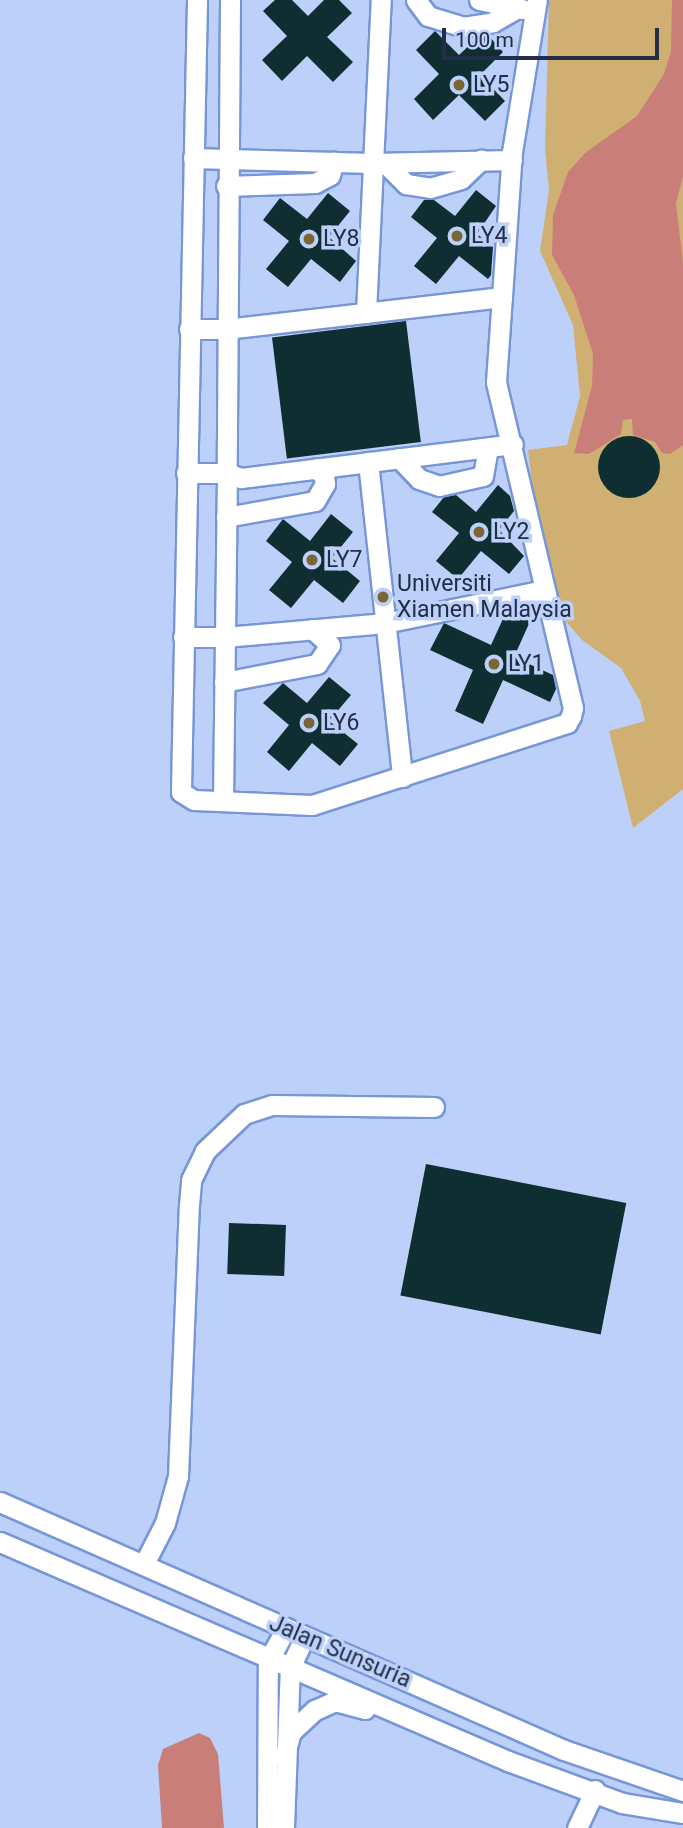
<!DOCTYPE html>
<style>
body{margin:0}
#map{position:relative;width:683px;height:1828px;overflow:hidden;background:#bcd0f9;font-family:Roboto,sans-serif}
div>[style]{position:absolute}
.green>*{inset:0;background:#cfb072}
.water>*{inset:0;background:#c97e79}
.building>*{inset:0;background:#0e2e31;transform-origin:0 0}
.round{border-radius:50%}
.roads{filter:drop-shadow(2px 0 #7796d7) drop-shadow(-2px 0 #7796d7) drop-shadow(0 2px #7796d7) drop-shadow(0 -2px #7796d7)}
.minor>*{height:19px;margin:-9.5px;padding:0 9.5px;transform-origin:9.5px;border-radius:9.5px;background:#fff}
.dots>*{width:19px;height:19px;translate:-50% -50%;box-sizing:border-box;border:4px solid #bcd0f9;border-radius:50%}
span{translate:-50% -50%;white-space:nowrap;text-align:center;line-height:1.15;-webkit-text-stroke:7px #bcd0f9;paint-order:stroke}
.poi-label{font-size:23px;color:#222e49}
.left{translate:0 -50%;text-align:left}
.street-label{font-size:23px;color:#222e49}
.scale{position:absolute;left:442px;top:28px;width:217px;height:32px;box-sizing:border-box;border:4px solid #222e49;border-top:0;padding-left:9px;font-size:21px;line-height:24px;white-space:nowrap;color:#222e49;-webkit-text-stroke:5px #bcd0f9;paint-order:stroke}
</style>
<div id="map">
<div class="green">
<div style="clip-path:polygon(549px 0,683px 0,683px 789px,633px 828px,609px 731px,645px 721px,640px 701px,621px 668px,582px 640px,562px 617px,537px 523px,528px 450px,567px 445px,580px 396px,573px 325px,540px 251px,549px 190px,545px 149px)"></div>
</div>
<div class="water">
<div style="clip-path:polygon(672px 0,683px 0,683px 176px,676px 204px,683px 263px,683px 445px,670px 454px,662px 453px,655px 442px,633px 435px,632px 419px,623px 420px,621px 434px,589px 454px,574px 453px,592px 386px,593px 354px,574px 295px,552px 255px,553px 215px,568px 172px,585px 153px,637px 116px,664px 74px,671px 51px)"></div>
<div style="clip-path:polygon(199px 1733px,210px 1738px,218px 1754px,224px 1828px,162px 1828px,158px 1765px,163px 1749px)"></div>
</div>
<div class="building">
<div style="clip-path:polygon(275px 0,292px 0,308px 16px,324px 0,339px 0,352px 13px,327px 37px,353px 62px,333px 82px,307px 56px,282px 81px,262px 60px,287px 36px,263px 11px)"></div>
<div style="clip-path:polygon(435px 31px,459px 55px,478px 37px,488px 35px,503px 52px,480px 75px,505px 101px,485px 121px,459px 95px,433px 120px,414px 99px,439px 74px,416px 50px)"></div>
<div style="clip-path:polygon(476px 190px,496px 206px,477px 234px,493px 247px,491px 275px,488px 279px,459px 256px,436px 284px,414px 266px,437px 238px,411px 217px,424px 200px,434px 200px,455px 216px)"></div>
<div style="clip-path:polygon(328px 193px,350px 211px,329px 237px,356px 261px,340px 282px,311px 259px,288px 287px,266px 269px,289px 241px,263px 220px,280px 198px,307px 219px)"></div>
<div style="left:406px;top:321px;width:122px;height:135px;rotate:83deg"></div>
<div class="round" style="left:598px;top:436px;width:62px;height:62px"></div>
<div style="clip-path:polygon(498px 485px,510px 496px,514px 511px,499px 530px,524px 556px,509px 574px,481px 551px,458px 579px,436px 561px,459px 533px,432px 512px,444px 497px,456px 495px,476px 512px)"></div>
<div style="clip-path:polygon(331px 514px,353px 532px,332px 558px,360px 581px,343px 603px,314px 580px,291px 608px,269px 590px,292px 562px,266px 541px,283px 519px,310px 541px)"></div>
<div style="clip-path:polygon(514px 609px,532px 617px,514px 657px,553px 675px,556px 689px,550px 702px,503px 680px,483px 724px,455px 711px,473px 670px,430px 650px,444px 623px,491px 645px,507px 610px)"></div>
<div style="clip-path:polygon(329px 677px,351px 695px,329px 721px,358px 744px,340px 766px,312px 743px,289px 771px,267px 752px,289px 725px,263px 703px,283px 683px,307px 703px)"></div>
<div style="left:426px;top:1164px;width:204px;height:134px;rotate:11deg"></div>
<div style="left:229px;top:1223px;width:57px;height:51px;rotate:2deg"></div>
</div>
<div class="roads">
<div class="minor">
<div style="left:197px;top:0;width:792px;rotate:91.16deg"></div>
<div style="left:181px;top:792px;width:15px;rotate:32deg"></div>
<div style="left:194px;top:800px;width:118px;rotate:2.4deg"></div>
<div style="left:312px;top:805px;width:268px;rotate:-17.8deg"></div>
<div style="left:567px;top:723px;width:8px;rotate:-60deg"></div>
<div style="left:571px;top:716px;width:8px;rotate:-76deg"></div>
<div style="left:573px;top:708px;width:335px;rotate:-103.3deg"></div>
<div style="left:496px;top:382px;width:85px;rotate:-86deg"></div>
<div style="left:230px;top:0;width:473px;rotate:90.4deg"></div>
<div style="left:227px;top:473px;width:15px;rotate:20deg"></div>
<div style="left:241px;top:478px;width:274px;rotate:-7.1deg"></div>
<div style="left:416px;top:0;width:20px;rotate:53deg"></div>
<div style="left:428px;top:16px;width:37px;rotate:17deg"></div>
<div style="left:463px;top:27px;width:30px;rotate:-9deg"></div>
<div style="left:493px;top:22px;width:28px;rotate:-30deg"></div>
<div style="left:479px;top:0;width:44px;rotate:11.8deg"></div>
<div style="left:193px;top:158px;width:178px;rotate:1.6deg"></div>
<div style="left:371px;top:163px;width:141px;rotate:-1.2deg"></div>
<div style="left:385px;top:163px;width:30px;rotate:45deg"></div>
<div style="left:406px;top:184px;width:24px;rotate:9deg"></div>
<div style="left:430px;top:188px;width:32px;rotate:-16deg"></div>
<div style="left:461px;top:179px;width:28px;rotate:-44deg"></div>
<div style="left:226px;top:186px;width:89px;rotate:-1.9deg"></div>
<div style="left:315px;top:183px;width:17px;rotate:-28deg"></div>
<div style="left:330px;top:175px;width:14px;rotate:-73deg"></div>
<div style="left:366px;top:313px;width:313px;rotate:-87.3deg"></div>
<div style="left:189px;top:329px;width:37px"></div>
<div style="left:226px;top:329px;width:278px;rotate:-6.6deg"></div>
<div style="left:502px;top:297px;width:145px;rotate:-86.1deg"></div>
<div style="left:512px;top:152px;width:154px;rotate:-80.7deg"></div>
<div style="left:399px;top:458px;width:29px;rotate:46deg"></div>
<div style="left:419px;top:479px;width:21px;rotate:19deg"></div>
<div style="left:439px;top:486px;width:45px;rotate:-12.8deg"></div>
<div style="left:483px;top:476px;width:29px;rotate:-80deg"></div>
<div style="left:368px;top:462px;width:317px;rotate:83.8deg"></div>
<div style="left:186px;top:473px;width:41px"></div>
<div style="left:227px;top:473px;width:327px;rotate:90.7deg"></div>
<div style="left:226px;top:517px;width:90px;rotate:-10.2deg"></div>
<div style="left:315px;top:501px;width:20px;rotate:-60deg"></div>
<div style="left:325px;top:484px;width:8px;rotate:-97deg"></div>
<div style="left:324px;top:476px;width:11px;rotate:-135deg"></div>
<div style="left:183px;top:637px;width:42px"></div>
<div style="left:225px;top:637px;width:161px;rotate:-5deg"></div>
<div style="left:385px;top:623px;width:162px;rotate:-11.7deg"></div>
<div style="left:224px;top:682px;width:95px;rotate:-11deg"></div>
<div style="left:317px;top:664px;width:23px;rotate:-56deg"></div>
<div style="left:330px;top:645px;width:24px;rotate:-138deg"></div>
<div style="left:0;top:1502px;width:616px;rotate:23.74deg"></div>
<div style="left:564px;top:1750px;width:126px;rotate:19deg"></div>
<div style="left:0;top:1542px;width:553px;rotate:23.32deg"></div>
<div style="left:508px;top:1761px;width:121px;rotate:20.2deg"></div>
<div style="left:622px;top:1803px;width:62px;rotate:9.3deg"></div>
<div style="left:144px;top:1564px;width:46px;rotate:-62.9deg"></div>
<div style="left:165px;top:1523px;width:49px;rotate:-74.5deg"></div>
<div style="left:178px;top:1476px;width:271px;rotate:-87.7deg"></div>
<div style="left:189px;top:1205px;width:25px;rotate:-85deg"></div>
<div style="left:191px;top:1180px;width:32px;rotate:-64deg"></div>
<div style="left:205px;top:1151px;width:54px;rotate:-43.5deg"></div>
<div style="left:244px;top:1114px;width:29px;rotate:-18deg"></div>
<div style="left:272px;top:1105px;width:162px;rotate:0.7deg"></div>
<div style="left:284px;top:1758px;width:27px;rotate:-75deg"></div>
<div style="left:291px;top:1732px;width:33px;rotate:-43deg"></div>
<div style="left:315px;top:1710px;width:22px;rotate:-24deg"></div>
<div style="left:335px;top:1701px;width:31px;rotate:15deg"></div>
<div style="left:267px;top:1828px;width:167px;rotate:-89.7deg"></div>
<div style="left:268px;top:1661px;width:35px;rotate:-61deg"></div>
<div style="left:284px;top:1828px;width:160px;rotate:-87.9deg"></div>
<div style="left:290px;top:1668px;width:33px;rotate:-65deg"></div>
<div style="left:577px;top:1828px;width:42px;rotate:-64.7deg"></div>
</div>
</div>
<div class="dots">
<div style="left:459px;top:85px;background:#7b6535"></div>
<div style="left:457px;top:236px;background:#7b6535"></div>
<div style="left:309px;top:239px;background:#7b6535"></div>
<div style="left:479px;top:532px;background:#7b6535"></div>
<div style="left:312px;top:560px;background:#7b6535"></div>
<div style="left:383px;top:597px;background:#7b6535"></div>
<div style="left:494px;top:664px;background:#7b6535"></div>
<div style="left:309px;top:723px;background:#7b6535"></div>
</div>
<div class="poi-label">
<span class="left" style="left:473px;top:85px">LY5</span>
<span class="left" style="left:471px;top:236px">LY4</span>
<span class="left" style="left:323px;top:239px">LY8</span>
<span class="left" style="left:493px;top:532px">LY2</span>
<span class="left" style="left:326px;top:560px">LY7</span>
<span class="left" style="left:397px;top:597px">Universiti<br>Xiamen Malaysia</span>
<span class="left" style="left:508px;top:664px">LY1</span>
<span class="left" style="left:323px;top:723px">LY6</span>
</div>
<div class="street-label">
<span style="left:340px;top:1652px;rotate:23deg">Jalan Sunsuria</span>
</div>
<div class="scale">100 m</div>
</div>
